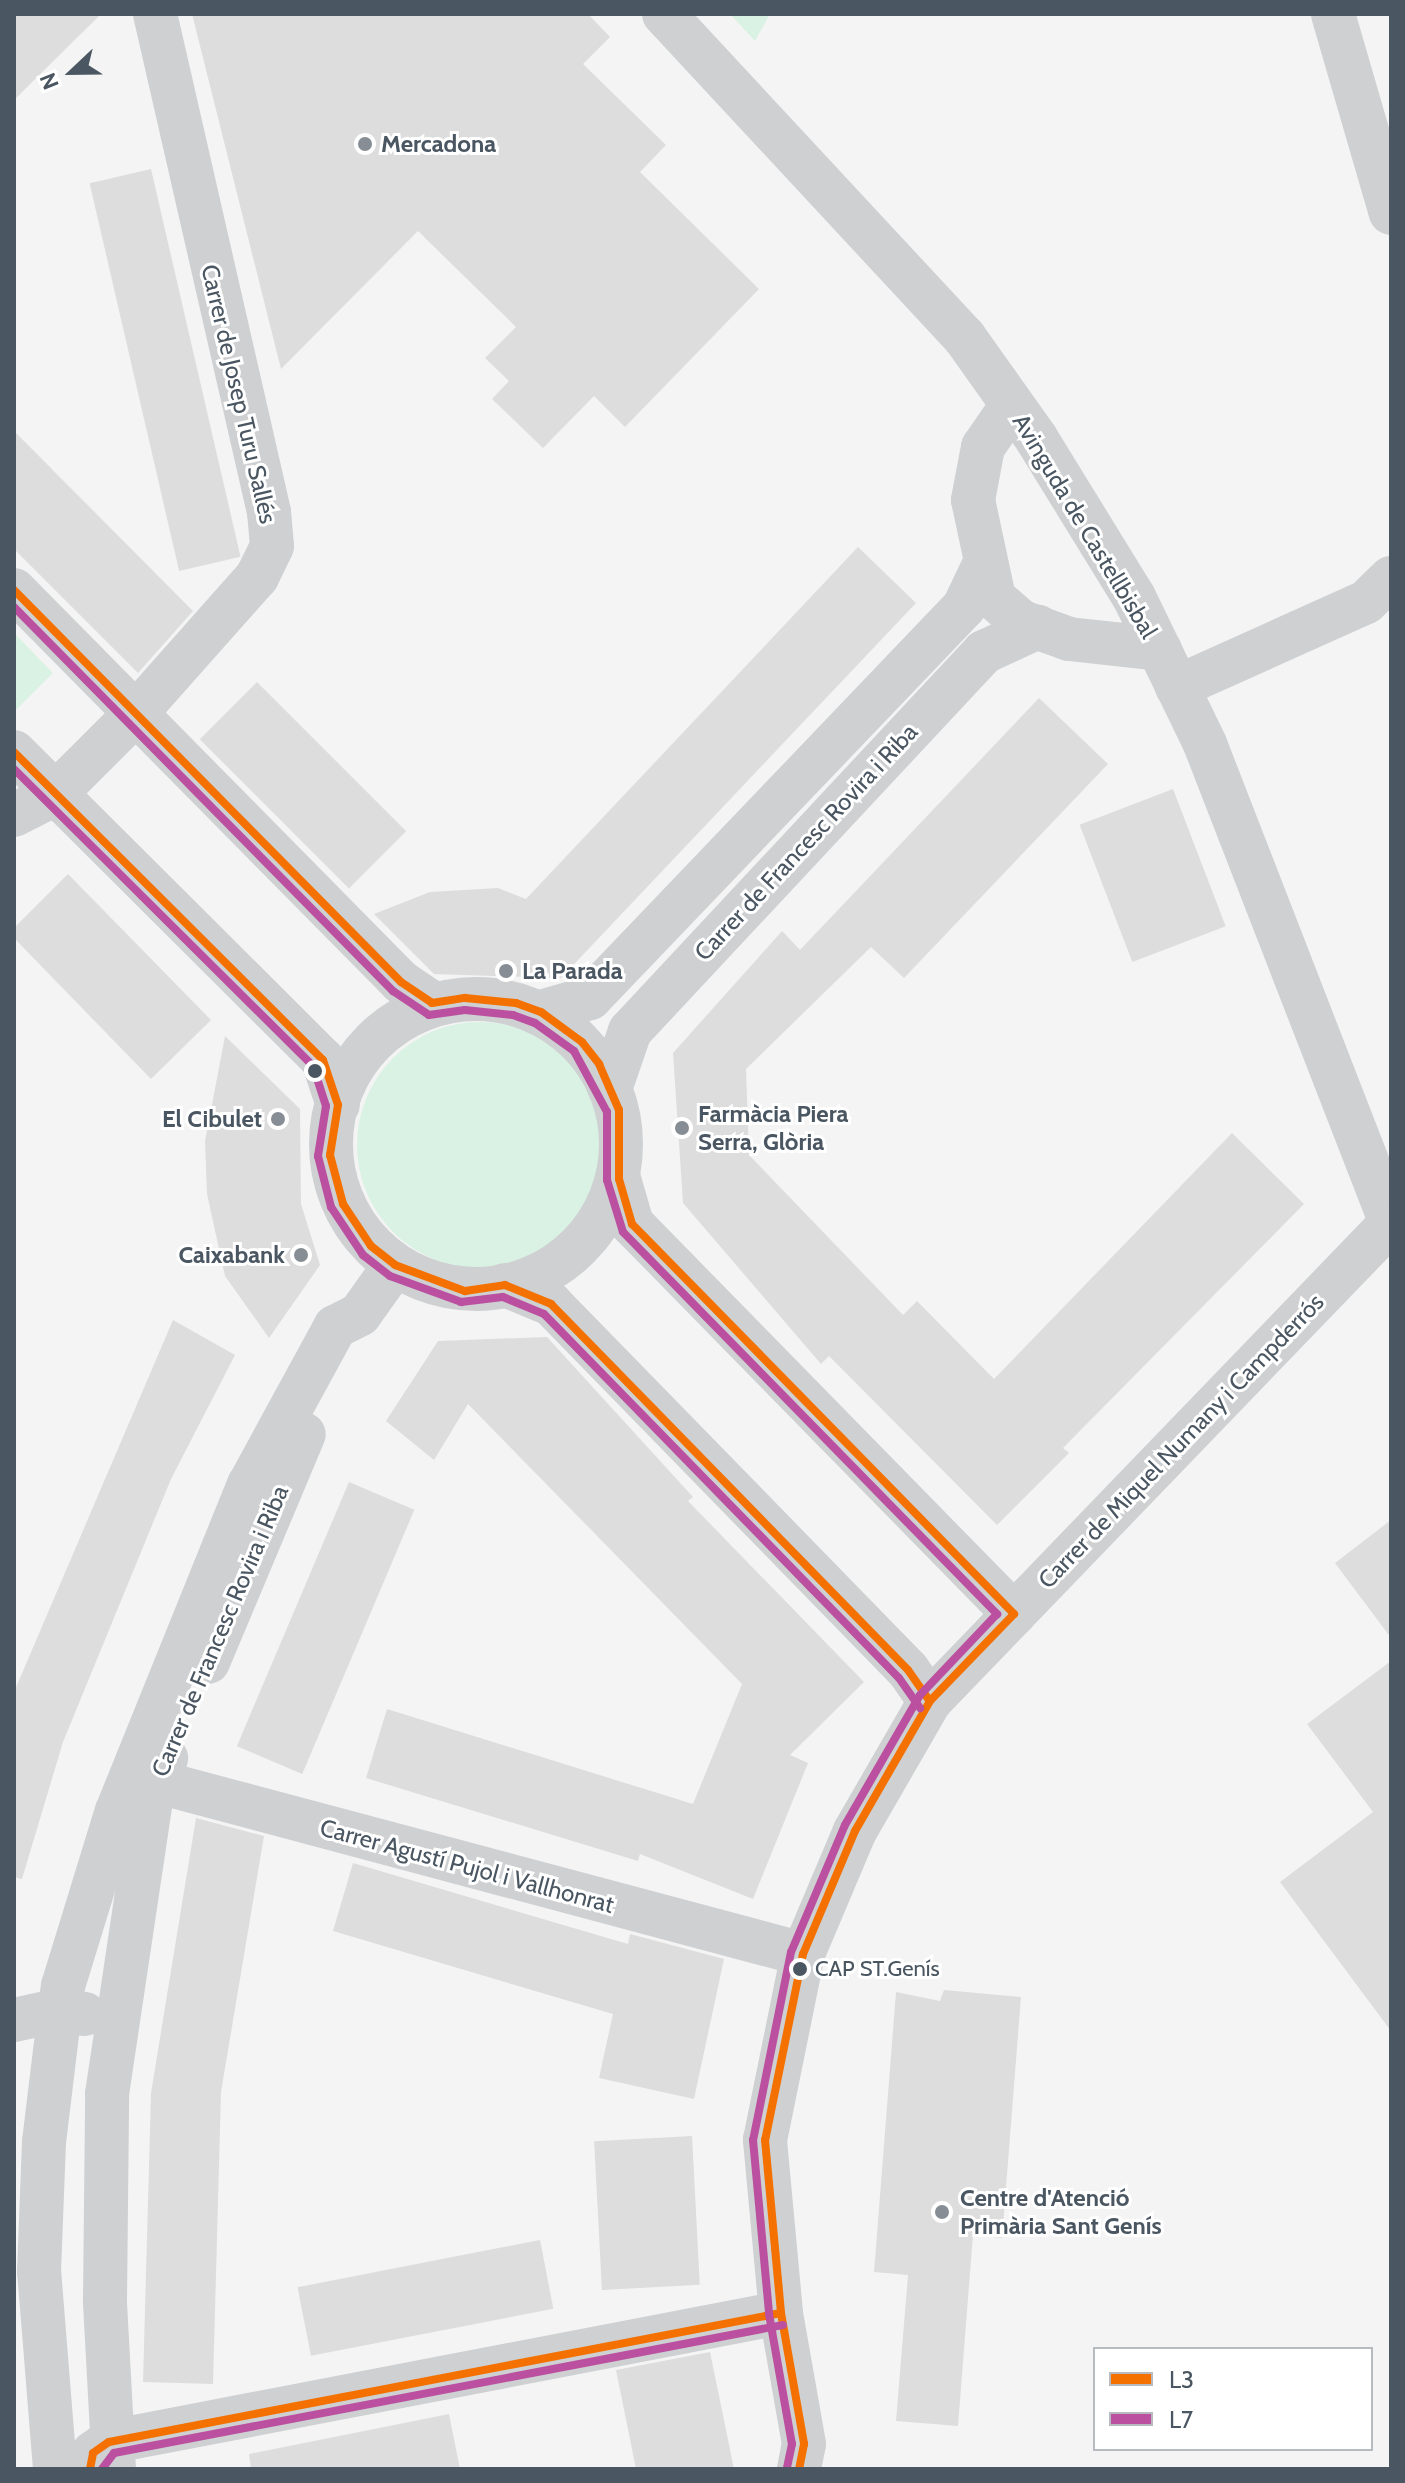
<!DOCTYPE html>
<meta charset="utf-8">
<style>
body{margin:0}
#map{position:relative;width:1405px;height:2483px;overflow:hidden;background:#f4f4f4;font-family:Cabin,sans-serif}
div>[style]{position:absolute}
.green>*{inset:0;background:#d9f2e3}
.round{border-radius:50%}
.building>*{inset:0;background:#ddddde;transform-origin:0 0}
.street>*{height:44px;margin:-22px;padding:0 22px;transform-origin:22px;border-radius:22px;background:#ced0d2}
.street>.ring{margin:-22px;padding:0;box-sizing:content-box;background:none;border:44px solid #ced0d2;border-radius:50%}
.bus-1>*{height:8px;margin:-4px;padding:0 4px;transform-origin:4px;border-radius:4px;background:#f47100}
.bus-2>*{height:8px;margin:-4px;padding:0 4px;transform-origin:4px;border-radius:4px;background:#bb50a0}
.dots>*{width:22px;height:22px;translate:-50% -50%;box-sizing:border-box;border:4px solid #fff;border-radius:50%}
span{translate:-50% -50%;white-space:nowrap;text-align:center;line-height:1.15;-webkit-text-stroke:6px #fff;paint-order:stroke}
.bus-label{font-size:22px;color:#4a5661}
.left{translate:0 -50%;text-align:left}
.poi-label{font-size:24px;color:#4a5661;font-weight:700}
.right{translate:-100% -50%;text-align:right}
.street-label{font-size:24px;color:#4a5661}
.frame{position:absolute;inset:0;border:16px solid #4a5661;pointer-events:none}
.legend{position:absolute;left:1093px;top:2347px;width:280px;height:104px;box-sizing:border-box;background:#fff;border:2px solid #b7bbc0;margin:0;padding:10px 14px;list-style:none;font-size:24px;color:#4a5661}
.legend li{display:flex;align-items:center;gap:16px;height:40px}
.legend b{width:40px;border:2px solid #b7bbc0}
.north{position:absolute;left:32px;top:32px;width:80px;height:80px;-webkit-text-stroke:6px #fff;paint-order:stroke;rotate:248deg;font-size:22px;font-weight:700;line-height:32px;text-align:center;color:#4a5661}
.north::after{content:'';display:block;margin:auto;width:28px;height:36px;background:#4a5661;clip-path:polygon(50% 0,100% 100%,50% 72%,0 100%)}
</style>
<div id="map">
<div class="green">
<div style="clip-path:polygon(730px 14px,770px 14px,755px 41px)"></div>
<div style="clip-path:polygon(14px 633px,53px 673px,14px 712px)"></div>
<div class="round" style="left:357px;top:1022px;width:246px;height:246px"></div>
</div>
<div class="building">
<div style="clip-path:polygon(14px 14px,101px 14px,14px 100px)"></div>
<div style="clip-path:polygon(192px 14px,588px 14px,610px 37px,583px 64px,666px 145px,640px 172px,759px 289px,625px 427px,594px 396px,543px 448px,492px 399px,509px 381px,485px 358px,516px 327px,418px 231px,281px 369px)"></div>
<div style="left:151px;top:169px;width:398px;height:63px;rotate:77deg"></div>
<div style="clip-path:polygon(14px 431px,193px 611px,138px 673px,14px 549px)"></div>
<div style="clip-path:polygon(858px 547px,916px 603px,561px 978px,434px 974px,374px 914px,430px 892px,498px 888px,526px 899px)"></div>
<div style="left:257px;top:682px;width:211px;height:81px;rotate:45deg"></div>
<div style="clip-path:polygon(1039px 698px,1108px 764px,904px 978px,871px 947px,746px 1069px,749px 1155px,903px 1315px,917px 1301px,994px 1379px,1232px 1133px,1304px 1204px,1063px 1448px,1069px 1453px,997px 1525px,829px 1356px,821px 1364px,683px 1203px,673px 1053px,782px 931px,800px 950px)"></div>
<div style="left:1173px;top:789px;width:147px;height:100px;rotate:69deg"></div>
<div style="clip-path:polygon(68px 874px,211px 1020px,151px 1079px,14px 938px,14px 928px)"></div>
<div style="clip-path:polygon(225px 1036px,300px 1109px,301px 1204px,320px 1265px,269px 1338px,225px 1276px,207px 1194px,205px 1141px)"></div>
<div style="clip-path:polygon(173px 1320px,235px 1355px,171px 1479px,63px 1742px,22px 1879px,14px 1877px,14px 1692px)"></div>
<div style="clip-path:polygon(547px 1337px,693px 1497px,688px 1501px,864px 1682px,790px 1755px,808px 1763px,753px 1899px,640px 1854px,638px 1861px,366px 1778px,387px 1709px,693px 1804px,742px 1684px,468px 1404px,434px 1460px,386px 1421px,438px 1341px)"></div>
<div style="left:349px;top:1482px;width:71px;height:287px;rotate:23deg"></div>
<div style="clip-path:polygon(1391px 1520px,1391px 1638px,1335px 1563px)"></div>
<div style="clip-path:polygon(1391px 1661px,1391px 2031px,1280px 1882px,1373px 1812px,1307px 1724px)"></div>
<div style="clip-path:polygon(196px 1818px,264px 1836px,221px 2092px,213px 2384px,143px 2382px,151px 2093px)"></div>
<div style="clip-path:polygon(353px 1863px,628px 1944px,630px 1934px,724px 1959px,694px 2099px,599px 2078px,613px 2014px,333px 1931px)"></div>
<div style="clip-path:polygon(944px 1990px,1021px 1997px,1002px 2238px,973px 2235px,958px 2426px,896px 2421px,908px 2275px,874px 2272px,896px 1992px,940px 2001px)"></div>
<div style="left:692px;top:2136px;width:149px;height:98px;rotate:87deg"></div>
<div style="left:540px;top:2240px;width:70px;height:247px;rotate:79deg"></div>
<div style="clip-path:polygon(710px 2352px,734px 2469px,636px 2469px,616px 2370px)"></div>
<div style="clip-path:polygon(449px 2414px,460px 2469px,251px 2469px,249px 2454px)"></div>
</div>
<div class="street">
<div style="left:664px;top:14px;width:442px;rotate:47.1deg"></div>
<div style="left:965px;top:338px;width:123px;rotate:54.6deg"></div>
<div style="left:1036px;top:438px;width:187px;rotate:58.4deg"></div>
<div style="left:1134px;top:597px;width:163px;rotate:64.2deg"></div>
<div style="left:1205px;top:744px;width:514px;rotate:68.78deg"></div>
<div style="left:1333px;top:14px;width:207px;rotate:73.8deg"></div>
<div style="left:1012px;top:405px;width:51px;rotate:124.6deg"></div>
<div style="left:983px;top:447px;width:54px;rotate:100.7deg"></div>
<div style="left:973px;top:500px;width:100px;rotate:77.9deg"></div>
<div style="left:994px;top:598px;width:37px;rotate:41deg"></div>
<div style="left:1022px;top:622px;width:50px;rotate:19.9deg"></div>
<div style="left:1069px;top:639px;width:91px;rotate:6.3deg"></div>
<div style="left:14px;top:590px;width:551px;rotate:45.37deg"></div>
<div style="left:401px;top:982px;width:37px;rotate:34deg"></div>
<div style="left:1177px;top:687px;width:207px;rotate:-24.2deg"></div>
<div style="left:1366px;top:602px;width:35px;rotate:-44deg"></div>
<div style="left:14px;top:752px;width:436px;rotate:44.9deg"></div>
<div style="left:323px;top:1060px;width:47px;rotate:71.6deg"></div>
<div style="left:14px;top:815px;width:46px;rotate:-27.1deg"></div>
<div style="left:55px;top:794px;width:116px;rotate:-45deg"></div>
<div style="left:137px;top:712px;width:181px;rotate:-48.4deg"></div>
<div style="left:257px;top:577px;width:34px;rotate:-64deg"></div>
<div style="left:272px;top:546px;width:34px;rotate:-95deg"></div>
<div style="left:269px;top:512px;width:511px;rotate:-102.89deg"></div>
<div class="ring" style="left:331px;top:999px;width:246px;height:246px"></div>
<div style="left:541px;top:1012px;width:51px;rotate:-15.9deg"></div>
<div style="left:590px;top:998px;width:541px;rotate:-46.27deg"></div>
<div style="left:964px;top:607px;width:44px;rotate:-64.6deg"></div>
<div style="left:610px;top:1089px;width:61px;rotate:-71deg"></div>
<div style="left:630px;top:1031px;width:519px;rotate:-46.95deg"></div>
<div style="left:984px;top:652px;width:60px;rotate:-24.8deg"></div>
<div style="left:619px;top:1179px;width:47px;rotate:73.9deg"></div>
<div style="left:632px;top:1224px;width:546px;rotate:45.59deg"></div>
<div style="left:505px;top:1285px;width:50px;rotate:22.4deg"></div>
<div style="left:551px;top:1304px;width:511px;rotate:45.71deg"></div>
<div style="left:908px;top:1670px;width:38px;rotate:55deg"></div>
<div style="left:208px;top:1662px;width:247px;rotate:-67.2deg"></div>
<div style="left:132px;top:1775px;width:694px;rotate:14.94deg"></div>
<div style="left:14px;top:2020px;width:47px;rotate:-12.3deg"></div>
<div style="left:60px;top:2010px;width:25px;rotate:9deg"></div>
<div style="left:91px;top:2462px;width:9px;rotate:-77deg"></div>
<div style="left:93px;top:2453px;width:19px;rotate:-35deg"></div>
<div style="left:109px;top:2442px;width:684px;rotate:-10.87deg"></div>
<div style="left:55px;top:2469px;width:198px;rotate:-94.6deg"></div>
<div style="left:39px;top:2272px;width:130px;rotate:-87.8deg"></div>
<div style="left:44px;top:2142px;width:157px;rotate:-83.1deg"></div>
<div style="left:63px;top:1986px;width:183px;rotate:-72.9deg"></div>
<div style="left:117px;top:1811px;width:352px;rotate:-68deg"></div>
<div style="left:249px;top:1485px;width:180px;rotate:-61.4deg"></div>
<div style="left:335px;top:1327px;width:28px;rotate:-27deg"></div>
<div style="left:360px;top:1314px;width:60px;rotate:-54.5deg"></div>
<div style="left:114px;top:2469px;width:168px;rotate:-93.1deg"></div>
<div style="left:105px;top:2301px;width:207px;rotate:-89.4deg"></div>
<div style="left:107px;top:2094px;width:312px;rotate:-81.5deg"></div>
<div style="left:153px;top:1785px;width:30px;rotate:-64deg"></div>
<div style="left:799px;top:2469px;width:25px;rotate:-79deg"></div>
<div style="left:804px;top:2444px;width:133px;rotate:-100deg"></div>
<div style="left:781px;top:2313px;width:174px;rotate:-95.3deg"></div>
<div style="left:765px;top:2140px;width:190px;rotate:-78.5deg"></div>
<div style="left:803px;top:1954px;width:134px;rotate:-67.1deg"></div>
<div style="left:855px;top:1831px;width:150px;rotate:-60deg"></div>
<div style="left:930px;top:1701px;width:664px;rotate:-46.04deg"></div>
</div>
<div class="bus-1">
<div style="left:14px;top:590px;width:551px;rotate:45.37deg"></div>
<div style="left:401px;top:982px;width:37px;rotate:34deg"></div>
<div style="left:432px;top:1003px;width:33px;rotate:-9deg"></div>
<div style="left:465px;top:998px;width:51px;rotate:5.6deg"></div>
<div style="left:516px;top:1003px;width:27px;rotate:20deg"></div>
<div style="left:541px;top:1012px;width:51px;rotate:36.2deg"></div>
<div style="left:582px;top:1042px;width:28px;rotate:52deg"></div>
<div style="left:599px;top:1064px;width:50px;rotate:66.5deg"></div>
<div style="left:619px;top:1110px;width:69px;rotate:90deg"></div>
<div style="left:619px;top:1179px;width:47px;rotate:73.9deg"></div>
<div style="left:632px;top:1224px;width:546px;rotate:45.59deg"></div>
<div style="left:1014px;top:1614px;width:121px;rotate:134deg"></div>
<div style="left:930px;top:1701px;width:150px;rotate:120deg"></div>
<div style="left:855px;top:1831px;width:134px;rotate:112.9deg"></div>
<div style="left:803px;top:1954px;width:190px;rotate:101.5deg"></div>
<div style="left:765px;top:2140px;width:174px;rotate:84.7deg"></div>
<div style="left:781px;top:2313px;width:133px;rotate:80deg"></div>
<div style="left:804px;top:2444px;width:25px;rotate:101deg"></div>
<div style="left:14px;top:752px;width:436px;rotate:44.9deg"></div>
<div style="left:323px;top:1060px;width:47px;rotate:71.6deg"></div>
<div style="left:338px;top:1105px;width:51px;rotate:99.1deg"></div>
<div style="left:330px;top:1155px;width:51px;rotate:75.1deg"></div>
<div style="left:343px;top:1204px;width:50px;rotate:56.3deg"></div>
<div style="left:371px;top:1246px;width:31px;rotate:38deg"></div>
<div style="left:395px;top:1265px;width:75px;rotate:20.4deg"></div>
<div style="left:465px;top:1291px;width:40px;rotate:-8.5deg"></div>
<div style="left:505px;top:1285px;width:50px;rotate:22.4deg"></div>
<div style="left:551px;top:1304px;width:511px;rotate:45.71deg"></div>
<div style="left:908px;top:1670px;width:38px;rotate:55deg"></div>
<div style="left:90px;top:2469px;width:16px;rotate:-79deg"></div>
<div style="left:93px;top:2453px;width:19px;rotate:-35deg"></div>
<div style="left:109px;top:2442px;width:684px;rotate:-10.87deg"></div>
</div>
<div class="bus-2">
<div style="left:14px;top:607px;width:540px;rotate:45.38deg"></div>
<div style="left:393px;top:991px;width:43px;rotate:33.7deg"></div>
<div style="left:429px;top:1015px;width:36px;rotate:-8deg"></div>
<div style="left:465px;top:1010px;width:48px;rotate:5.9deg"></div>
<div style="left:513px;top:1015px;width:23px;rotate:20deg"></div>
<div style="left:535px;top:1023px;width:48px;rotate:35.7deg"></div>
<div style="left:574px;top:1051px;width:69px;rotate:61.6deg"></div>
<div style="left:607px;top:1112px;width:68px;rotate:90deg"></div>
<div style="left:607px;top:1180px;width:54px;rotate:72.9deg"></div>
<div style="left:623px;top:1232px;width:535px;rotate:45.61deg"></div>
<div style="left:997px;top:1614px;width:112px;rotate:133.5deg"></div>
<div style="left:920px;top:1695px;width:150px;rotate:120deg"></div>
<div style="left:845px;top:1825px;width:138px;rotate:113deg"></div>
<div style="left:791px;top:1952px;width:192px;rotate:101.4deg"></div>
<div style="left:753px;top:2140px;width:175px;rotate:84.7deg"></div>
<div style="left:769px;top:2314px;width:132px;rotate:80deg"></div>
<div style="left:792px;top:2444px;width:24px;rotate:102deg"></div>
<div style="left:14px;top:769px;width:421px;rotate:44.8deg"></div>
<div style="left:313px;top:1066px;width:42px;rotate:72deg"></div>
<div style="left:326px;top:1106px;width:51px;rotate:99.1deg"></div>
<div style="left:318px;top:1156px;width:53px;rotate:75.7deg"></div>
<div style="left:331px;top:1207px;width:58px;rotate:56.3deg"></div>
<div style="left:363px;top:1255px;width:34px;rotate:38deg"></div>
<div style="left:390px;top:1276px;width:76px;rotate:20.1deg"></div>
<div style="left:461px;top:1302px;width:42px;rotate:-6.8deg"></div>
<div style="left:503px;top:1297px;width:44px;rotate:22.5deg"></div>
<div style="left:544px;top:1314px;width:508px;rotate:45.72deg"></div>
<div style="left:899px;top:1678px;width:37px;rotate:55deg"></div>
<div style="left:102px;top:2469px;width:20px;rotate:-53deg"></div>
<div style="left:114px;top:2453px;width:681px;rotate:-10.83deg"></div>
</div>
<div class="dots">
<div style="left:365px;top:144px;background:#868d94"></div>
<div style="left:506px;top:971px;background:#868d94"></div>
<div style="left:315px;top:1071px;background:#4a5661"></div>
<div style="left:278px;top:1119px;background:#868d94"></div>
<div style="left:682px;top:1128px;background:#868d94"></div>
<div style="left:301px;top:1255px;background:#868d94"></div>
<div style="left:800px;top:1969px;background:#4a5661"></div>
<div style="left:942px;top:2212px;background:#868d94"></div>
</div>
<div class="bus-label">
<span class="left" style="left:815px;top:1969px">CAP ST.Genís</span>
</div>
<div class="poi-label">
<span class="left" style="left:381px;top:144px">Mercadona</span>
<span class="left" style="left:522px;top:971px">La Parada</span>
<span class="left" style="left:698px;top:1128px">Farmàcia Piera<br>Serra, Glòria</span>
<span class="right" style="left:262px;top:1119px">El Cibulet</span>
<span class="right" style="left:285px;top:1255px">Caixabank</span>
<span class="left" style="left:960px;top:2212px">Centre d'Atenció<br>Primària Sant Genís</span>
</div>
<div class="street-label">
<span style="left:239px;top:394px;rotate:77deg">Carrer de Josep Turu Sallés</span>
<span style="left:1085px;top:526px;rotate:59deg">Avinguda de Castellbisbal</span>
<span style="left:806px;top:842px;rotate:-47deg">Carrer de Francesc Rovira i Riba</span>
<span style="left:1181px;top:1441px;rotate:-46deg">Carrer de Miquel Numany i Campderrós</span>
<span style="left:220px;top:1631px;rotate:-67deg">Carrer de Francesc Rovira i Riba</span>
<span style="left:467px;top:1866px;rotate:15deg">Carrer Agustí Pujol i Vallhonrat</span>
</div>
<div class="frame"></div>
<ul class="legend">
<li><b style="height:10px;background:#f47100"></b>L3</li>
<li><b style="height:10px;background:#bb50a0"></b>L7</li>
</ul>
<div class="north">N</div>
</div>
